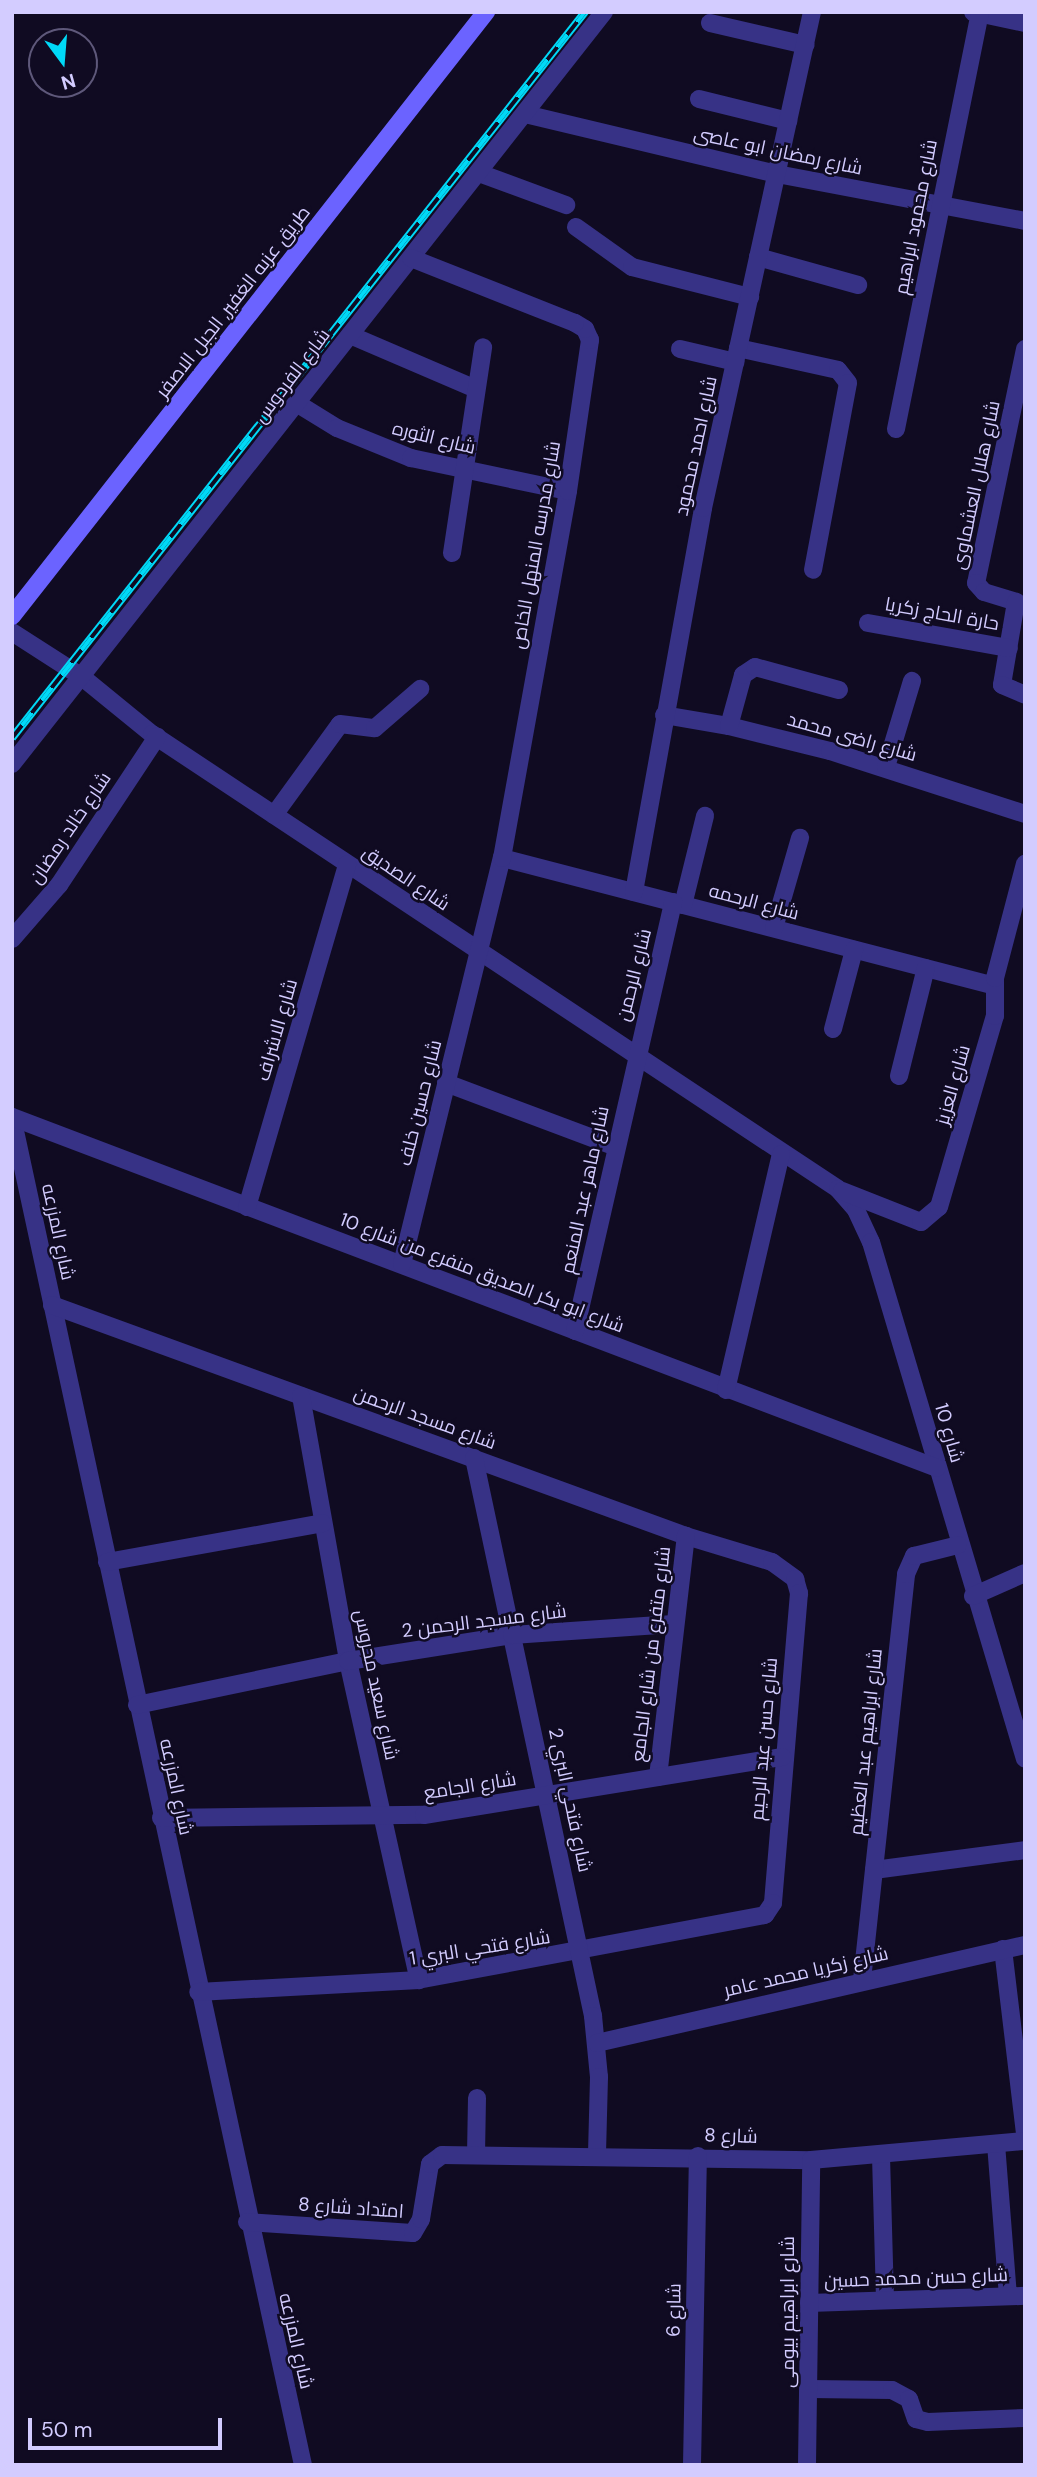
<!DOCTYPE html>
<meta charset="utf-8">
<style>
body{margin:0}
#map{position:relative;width:1037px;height:2477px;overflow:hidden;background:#100b22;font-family:"DM Sans",Cairo,sans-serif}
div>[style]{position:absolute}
.street>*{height:18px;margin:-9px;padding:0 9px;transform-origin:9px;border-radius:9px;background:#373286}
.secondary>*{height:18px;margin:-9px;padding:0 9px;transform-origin:9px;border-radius:9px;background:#6b63ff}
.rail>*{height:8px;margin-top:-4px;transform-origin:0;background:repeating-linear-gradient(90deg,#100b22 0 16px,#00d9f7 0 32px);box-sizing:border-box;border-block:2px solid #00d9f7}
span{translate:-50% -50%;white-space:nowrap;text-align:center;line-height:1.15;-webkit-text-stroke:5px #100b22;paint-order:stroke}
.street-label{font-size:19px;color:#d3ccff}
.frame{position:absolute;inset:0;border:14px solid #d3ccff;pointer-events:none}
.north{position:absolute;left:28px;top:28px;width:70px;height:70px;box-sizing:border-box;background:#100b22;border:2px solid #5e587a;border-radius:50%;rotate:164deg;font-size:19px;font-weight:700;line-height:28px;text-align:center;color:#d3ccff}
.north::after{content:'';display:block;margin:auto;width:24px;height:32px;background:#00d9f7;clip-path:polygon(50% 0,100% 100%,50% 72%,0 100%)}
.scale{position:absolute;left:28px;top:2418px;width:194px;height:32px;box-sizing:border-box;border:4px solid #d3ccff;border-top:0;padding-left:9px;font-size:21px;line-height:24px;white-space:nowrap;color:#d3ccff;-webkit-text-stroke:5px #100b22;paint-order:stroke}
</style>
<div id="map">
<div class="street">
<div style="left:973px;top:12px;width:53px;rotate:11.9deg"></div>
<div style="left:710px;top:23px;width:98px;rotate:13deg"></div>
<div style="left:699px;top:99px;width:92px;rotate:13.9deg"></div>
<div style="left:525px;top:114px;width:259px;rotate:13.4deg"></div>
<div style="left:777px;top:174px;width:252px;rotate:10.7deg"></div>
<div style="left:479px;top:173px;width:93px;rotate:20.2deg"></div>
<div style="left:576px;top:227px;width:69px;rotate:35.5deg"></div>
<div style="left:632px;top:267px;width:122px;rotate:14.3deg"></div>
<div style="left:758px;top:257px;width:104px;rotate:15.6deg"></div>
<div style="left:350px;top:335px;width:137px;rotate:23.2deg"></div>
<div style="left:738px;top:348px;width:102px;rotate:12.4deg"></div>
<div style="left:838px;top:370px;width:16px;rotate:52deg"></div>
<div style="left:848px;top:383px;width:190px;rotate:100.6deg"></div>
<div style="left:680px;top:349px;width:57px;rotate:13.3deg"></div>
<div style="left:1025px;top:349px;width:239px;rotate:101.8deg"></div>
<div style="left:976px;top:583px;width:12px;rotate:48deg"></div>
<div style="left:984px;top:592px;width:34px;rotate:17deg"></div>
<div style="left:1016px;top:602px;width:84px;rotate:99.6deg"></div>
<div style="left:1002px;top:685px;width:25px;rotate:23deg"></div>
<div style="left:298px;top:404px;width:46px;rotate:31.6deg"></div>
<div style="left:337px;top:428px;width:80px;rotate:22.1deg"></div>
<div style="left:411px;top:458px;width:160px;rotate:11.9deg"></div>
<div style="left:896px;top:429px;width:425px;rotate:-78.6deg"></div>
<div style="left:452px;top:553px;width:208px;rotate:-81.4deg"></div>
<div style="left:868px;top:623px;width:143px;rotate:10.1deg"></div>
<div style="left:12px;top:632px;width:83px;rotate:32.7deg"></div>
<div style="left:82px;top:677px;width:90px;rotate:39.2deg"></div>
<div style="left:152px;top:734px;width:823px;rotate:33.55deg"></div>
<div style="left:838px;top:1189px;width:28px;rotate:49deg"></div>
<div style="left:856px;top:1210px;width:35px;rotate:65deg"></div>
<div style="left:871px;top:1242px;width:539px;rotate:73.41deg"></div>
<div style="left:664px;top:715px;width:66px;rotate:9.6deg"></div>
<div style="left:729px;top:726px;width:104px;rotate:13.9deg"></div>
<div style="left:830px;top:751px;width:205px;rotate:17.9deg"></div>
<div style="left:729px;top:726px;width:53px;rotate:-74.6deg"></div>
<div style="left:743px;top:675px;width:14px;rotate:-34deg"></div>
<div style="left:755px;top:667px;width:87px;rotate:15.3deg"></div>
<div style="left:12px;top:764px;width:957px;rotate:-51.79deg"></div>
<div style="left:886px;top:767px;width:90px;rotate:-73.2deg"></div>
<div style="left:274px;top:815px;width:112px;rotate:-54deg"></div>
<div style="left:340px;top:724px;width:35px;rotate:7deg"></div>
<div style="left:375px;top:728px;width:60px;rotate:-40.9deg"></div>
<div style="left:502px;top:858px;width:509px;rotate:14.55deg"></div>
<div style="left:634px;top:892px;width:390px;rotate:-79.8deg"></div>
<div style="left:703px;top:508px;width:508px;rotate:-77.61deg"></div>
<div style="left:683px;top:905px;width:92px;rotate:-76.1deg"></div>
<div style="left:774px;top:928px;width:94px;rotate:-73.9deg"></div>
<div style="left:12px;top:939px;width:72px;rotate:-49deg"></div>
<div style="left:59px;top:885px;width:178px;rotate:-56.5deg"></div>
<div style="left:833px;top:1029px;width:82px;rotate:-75.1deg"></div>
<div style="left:899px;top:1076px;width:111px;rotate:-76deg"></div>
<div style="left:446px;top:1083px;width:182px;rotate:20.6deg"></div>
<div style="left:12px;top:1117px;width:1379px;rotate:77.82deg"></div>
<div style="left:12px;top:1117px;width:989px;rotate:20.78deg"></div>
<div style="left:842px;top:1191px;width:85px;rotate:21.4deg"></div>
<div style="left:921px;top:1222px;width:23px;rotate:-40deg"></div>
<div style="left:939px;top:1207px;width:199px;rotate:-73.7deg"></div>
<div style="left:995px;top:1016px;width:38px;rotate:-90deg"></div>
<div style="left:995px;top:978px;width:118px;rotate:-75.3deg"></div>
<div style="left:247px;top:1207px;width:357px;rotate:-73.7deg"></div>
<div style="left:402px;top:1264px;width:418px;rotate:-76.2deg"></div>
<div style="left:502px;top:858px;width:373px;rotate:-79.8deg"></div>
<div style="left:568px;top:491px;width:153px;rotate:-81.7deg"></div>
<div style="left:590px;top:340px;width:12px;rotate:-114deg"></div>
<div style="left:585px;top:329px;width:12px;rotate:-149deg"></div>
<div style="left:575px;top:323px;width:176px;rotate:-158.4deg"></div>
<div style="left:52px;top:1305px;width:675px;rotate:20.02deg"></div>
<div style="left:686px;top:1536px;width:90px;rotate:16.8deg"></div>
<div style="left:772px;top:1562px;width:29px;rotate:36deg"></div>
<div style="left:795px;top:1579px;width:15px;rotate:74deg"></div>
<div style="left:799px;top:1593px;width:311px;rotate:94.8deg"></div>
<div style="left:773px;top:1903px;width:14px;rotate:124deg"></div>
<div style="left:765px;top:1915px;width:352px;rotate:169.4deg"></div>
<div style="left:419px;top:1980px;width:221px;rotate:176.9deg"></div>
<div style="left:575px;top:1331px;width:440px;rotate:-77.1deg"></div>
<div style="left:726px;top:1390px;width:242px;rotate:-76.9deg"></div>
<div style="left:301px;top:1396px;width:269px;rotate:79.9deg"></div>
<div style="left:348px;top:1661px;width:327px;rotate:77.5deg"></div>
<div style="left:474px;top:1458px;width:571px;rotate:77.96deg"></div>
<div style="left:593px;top:2016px;width:61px;rotate:84.4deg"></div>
<div style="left:599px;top:2077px;width:77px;rotate:91.5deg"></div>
<div style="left:107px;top:1562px;width:219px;rotate:-10.2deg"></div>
<div style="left:973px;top:1596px;width:57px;rotate:-23.9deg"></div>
<div style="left:137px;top:1705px;width:216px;rotate:-11.8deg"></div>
<div style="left:348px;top:1661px;width:166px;rotate:-9deg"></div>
<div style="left:512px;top:1635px;width:162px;rotate:-3.9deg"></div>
<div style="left:658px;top:1777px;width:243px;rotate:-83.4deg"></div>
<div style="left:161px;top:1818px;width:263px;rotate:-0.7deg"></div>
<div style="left:424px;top:1815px;width:363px;rotate:-9.2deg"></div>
<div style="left:874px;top:1870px;width:152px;rotate:-7.5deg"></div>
<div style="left:1003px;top:1949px;width:186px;rotate:83.2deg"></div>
<div style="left:862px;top:1980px;width:408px;rotate:-83.8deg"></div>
<div style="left:906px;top:1574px;width:20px;rotate:-66deg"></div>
<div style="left:914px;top:1556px;width:45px;rotate:-14deg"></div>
<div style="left:597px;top:2043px;width:439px;rotate:-12.9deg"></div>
<div style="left:996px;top:2144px;width:152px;rotate:85.5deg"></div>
<div style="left:476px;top:2155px;width:57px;rotate:-89deg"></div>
<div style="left:881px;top:2156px;width:144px;rotate:88.4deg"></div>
<div style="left:247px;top:2222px;width:166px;rotate:3.8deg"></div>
<div style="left:413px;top:2233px;width:16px;rotate:-60deg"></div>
<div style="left:421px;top:2219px;width:56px;rotate:-80.7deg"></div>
<div style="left:430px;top:2164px;width:15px;rotate:-37deg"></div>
<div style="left:442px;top:2155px;width:369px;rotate:0.8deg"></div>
<div style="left:811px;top:2160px;width:215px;rotate:-5.1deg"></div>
<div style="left:809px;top:2303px;width:216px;rotate:-1.9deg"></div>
<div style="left:809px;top:2389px;width:83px;rotate:0.7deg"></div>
<div style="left:892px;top:2390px;width:19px;rotate:28deg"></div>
<div style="left:909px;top:2399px;width:21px;rotate:71deg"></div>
<div style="left:916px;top:2419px;width:12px;rotate:14deg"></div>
<div style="left:928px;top:2422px;width:97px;rotate:-2.4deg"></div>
<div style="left:692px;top:2465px;width:309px;rotate:-88.9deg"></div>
<div style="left:807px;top:2465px;width:305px;rotate:-89.2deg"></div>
</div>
<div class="secondary">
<div style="left:12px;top:616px;width:768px;rotate:-51.88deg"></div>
</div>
<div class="rail">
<div style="left:12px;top:738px;width:925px;rotate:-51.72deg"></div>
</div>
<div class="street-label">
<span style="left:778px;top:151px;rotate:12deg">شارع رمضان ابو عاصى</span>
<span style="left:916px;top:217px;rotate:-79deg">شارع محمود ابراهيم</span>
<span style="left:233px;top:302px;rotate:-52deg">طريق عزبه الغفير, الجبل الاصفر</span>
<span style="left:292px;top:376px;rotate:-53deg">شارع الفردوس</span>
<span style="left:434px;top:438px;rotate:14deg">شارع الثوره</span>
<span style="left:696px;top:446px;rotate:-78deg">شارع احمد محمود</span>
<span style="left:976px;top:485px;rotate:-78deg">شارع هلال العشماوى</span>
<span style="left:536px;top:545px;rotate:-80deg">شارع مدرسه المنهل الخاص</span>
<span style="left:942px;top:614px;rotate:10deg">حارة الحاج زكريا</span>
<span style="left:852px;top:737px;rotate:16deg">شارع راضى محمد</span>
<span style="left:70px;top:828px;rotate:-56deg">شارع خالد رمضان</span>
<span style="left:406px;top:878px;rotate:34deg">شارع الصديق</span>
<span style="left:754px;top:902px;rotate:15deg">شارع الرحمه</span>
<span style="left:634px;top:975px;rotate:-76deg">شارع الرحمن</span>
<span style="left:277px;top:1030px;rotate:-74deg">شارع الاشراف</span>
<span style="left:953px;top:1085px;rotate:-74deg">شارع العزيز</span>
<span style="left:420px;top:1103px;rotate:-76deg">شارع حسين خلف</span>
<span style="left:585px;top:1190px;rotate:-78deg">شارع ماهر عبد المنعم</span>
<span style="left:58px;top:1232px;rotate:78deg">شارع المزرعه</span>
<span style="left:482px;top:1273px;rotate:21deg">شارع ابو بكر الصديق منفرع من شارع 10</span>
<span style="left:425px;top:1418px;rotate:20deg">شارع مسجد الرحمن</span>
<span style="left:949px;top:1433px;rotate:74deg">شارع 10</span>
<span style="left:484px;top:1621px;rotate:-7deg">شارع مسجد الرحمن 2</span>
<span style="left:651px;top:1654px;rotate:-83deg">شارع متفرع من شارع الجامع</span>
<span style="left:376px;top:1685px;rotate:78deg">شارع سعيد محروس</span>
<span style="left:764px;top:1739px;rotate:-85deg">شارع حسن عبد الرحيم</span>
<span style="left:866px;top:1742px;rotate:-84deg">شارع ابراهيم عبد العظيم</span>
<span style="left:470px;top:1786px;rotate:-9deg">شارع الجامع</span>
<span style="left:176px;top:1787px;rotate:78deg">شارع المزرعه</span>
<span style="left:570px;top:1800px;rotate:78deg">شارع فتحي البري 2</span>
<span style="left:480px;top:1948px;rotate:-9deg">شارع فتحي البري 1</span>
<span style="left:806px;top:1972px;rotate:-13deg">شارع زكريا محمد عامر</span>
<span style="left:731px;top:2136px;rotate:2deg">شارع 8</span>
<span style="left:351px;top:2208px;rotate:4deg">امتداد شارع 8</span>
<span style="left:916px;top:2278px;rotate:-2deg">شارع حسن محمد حسين</span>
<span style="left:674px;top:2310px;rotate:-89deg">شارع 6</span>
<span style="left:788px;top:2312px;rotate:-90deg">شارع ابراهيم بيومى</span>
<span style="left:296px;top:2341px;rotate:77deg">شارع المزرعه</span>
</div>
<div class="frame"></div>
<div class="north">N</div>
<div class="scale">50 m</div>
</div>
